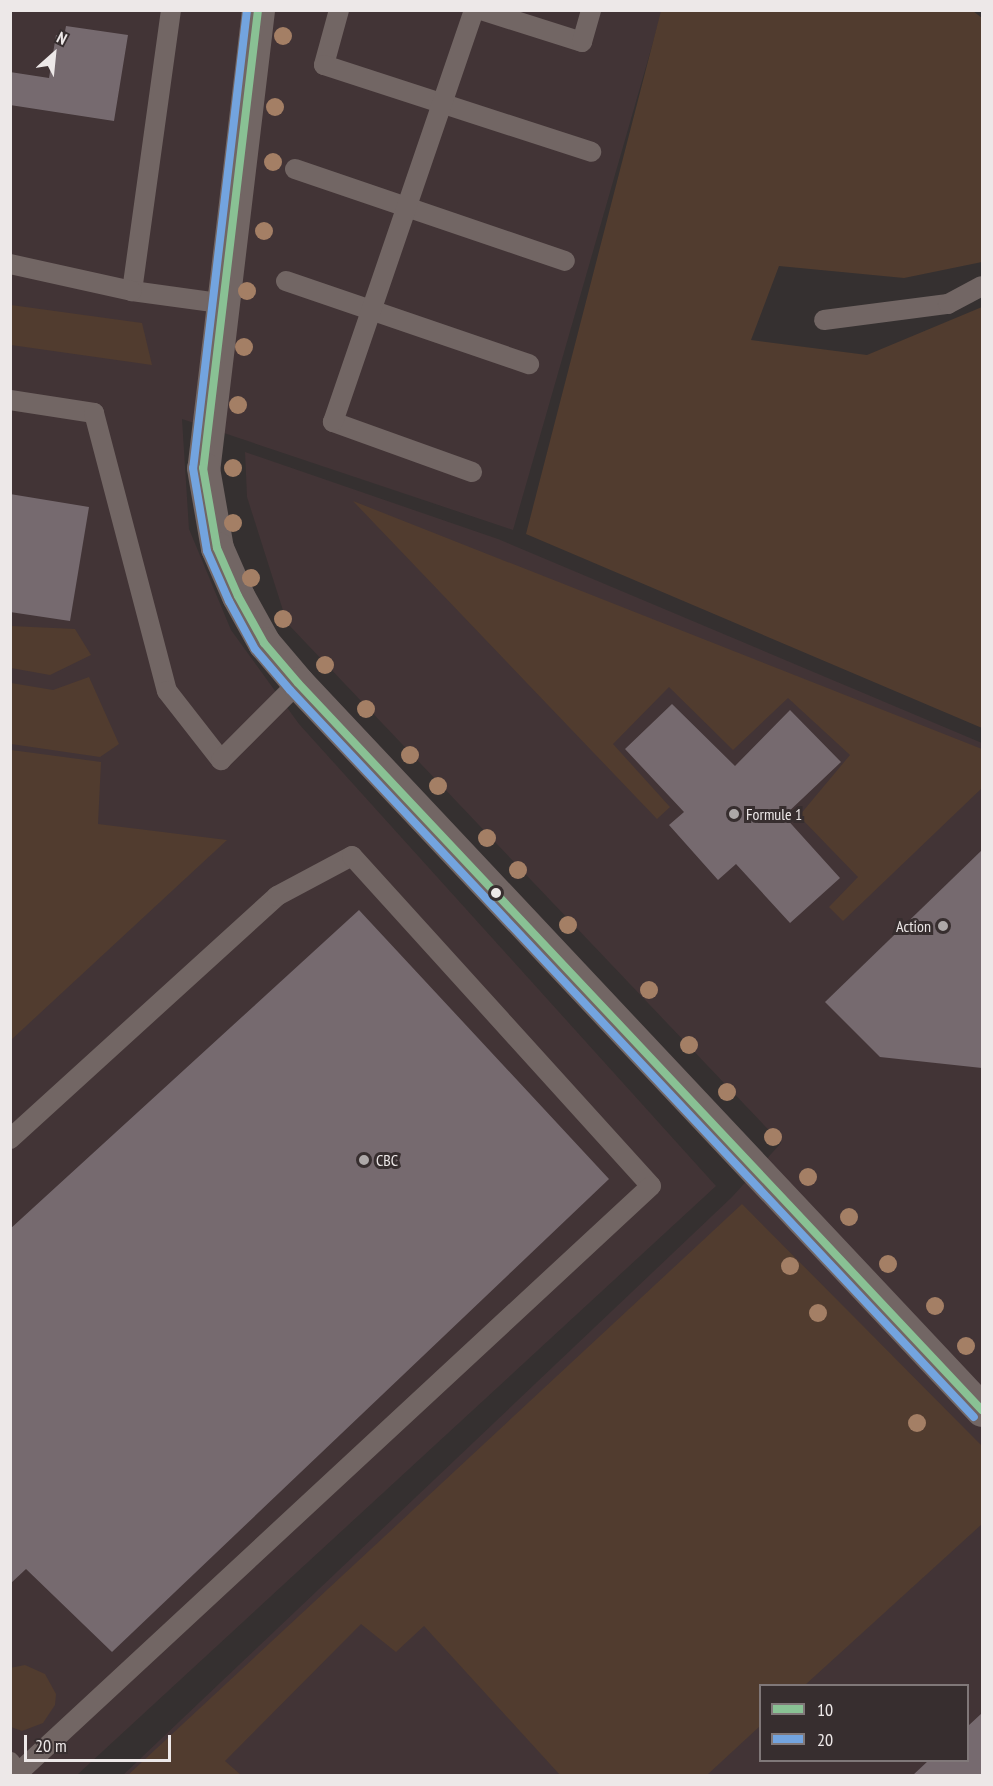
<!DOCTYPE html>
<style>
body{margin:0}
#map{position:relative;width:993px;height:1786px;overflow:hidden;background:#353030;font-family:"PT Sans Narrow",sans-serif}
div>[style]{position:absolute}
.built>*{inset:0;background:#423436}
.green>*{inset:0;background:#513c2f}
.building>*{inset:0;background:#766a6f}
.lane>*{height:20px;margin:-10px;padding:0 10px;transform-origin:10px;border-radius:10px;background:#726664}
.street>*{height:33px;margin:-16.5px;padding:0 16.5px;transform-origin:16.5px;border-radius:16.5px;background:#726664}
.bus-1>*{height:8px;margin:-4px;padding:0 4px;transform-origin:4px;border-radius:4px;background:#89c194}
.bus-2>*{height:8px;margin:-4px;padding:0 4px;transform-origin:4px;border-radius:4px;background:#73a4df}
.trees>*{width:18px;height:18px;margin:-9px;border-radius:50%;background:#a47f65}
.dots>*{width:16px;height:16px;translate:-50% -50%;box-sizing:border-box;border:3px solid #372e2f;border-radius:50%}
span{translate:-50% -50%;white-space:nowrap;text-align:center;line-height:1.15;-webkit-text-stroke:6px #372e2f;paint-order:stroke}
.poi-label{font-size:16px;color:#ede8e8}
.left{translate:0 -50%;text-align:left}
.right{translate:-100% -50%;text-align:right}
.frame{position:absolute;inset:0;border:12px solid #ede8e8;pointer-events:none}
.legend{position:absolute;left:759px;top:1684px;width:210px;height:78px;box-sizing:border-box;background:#372e2f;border:2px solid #807879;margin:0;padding:8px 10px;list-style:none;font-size:18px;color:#ede8e8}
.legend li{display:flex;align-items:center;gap:12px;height:30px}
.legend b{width:30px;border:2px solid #807879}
.north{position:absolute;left:24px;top:24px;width:60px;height:60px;-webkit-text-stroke:4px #372e2f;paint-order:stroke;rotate:27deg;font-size:16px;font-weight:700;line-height:24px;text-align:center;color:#ede8e8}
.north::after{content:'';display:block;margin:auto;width:21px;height:27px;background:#ede8e8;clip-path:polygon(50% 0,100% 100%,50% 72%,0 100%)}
.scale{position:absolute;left:24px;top:1735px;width:147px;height:27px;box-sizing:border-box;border:3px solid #ede8e8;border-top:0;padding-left:8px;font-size:18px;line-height:21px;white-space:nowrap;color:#ede8e8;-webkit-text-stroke:4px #372e2f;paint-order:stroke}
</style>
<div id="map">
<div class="built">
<div style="clip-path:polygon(11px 11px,662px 11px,513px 530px,182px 419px,189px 529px,231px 630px,299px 724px,716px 1186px,77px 1775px,11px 1776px)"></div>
<div style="clip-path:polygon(evenodd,245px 452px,498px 539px,982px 743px,982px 1775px,122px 1776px,732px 1197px,781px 1143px,287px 623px,247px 497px,245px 452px,760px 1686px,968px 1686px,968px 1760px,760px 1760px,760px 1686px)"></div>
</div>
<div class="green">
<div style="clip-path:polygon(973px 11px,982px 18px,982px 262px,904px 278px,779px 266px,751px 340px,867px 355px,982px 307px,982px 728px,526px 534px,661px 11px)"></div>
<div style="clip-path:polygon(11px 305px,142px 323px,152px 365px,11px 345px)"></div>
<div style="clip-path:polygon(353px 501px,982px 749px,982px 788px,843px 921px,829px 907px,858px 877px,799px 816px,850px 755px,788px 698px,733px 750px,669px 687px,613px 744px,670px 807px,657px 819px)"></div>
<div style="clip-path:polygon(11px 626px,75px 629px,91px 655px,50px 675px,11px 668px)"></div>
<div style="clip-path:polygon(89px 677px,119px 744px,100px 757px,11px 744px,11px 683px,53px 690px)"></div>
<div style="clip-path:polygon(11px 750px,101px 762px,98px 824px,227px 840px,11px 1040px)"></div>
<div style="clip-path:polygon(742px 1204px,982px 1446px,982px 1524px,805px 1685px,760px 1686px,760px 1726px,707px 1775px,560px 1775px,424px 1626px,396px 1652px,361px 1624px,225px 1761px,241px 1775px,128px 1775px)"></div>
<div style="clip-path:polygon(25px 1665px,45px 1674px,56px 1694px,55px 1705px,43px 1723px,22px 1731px,11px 1727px,10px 1668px)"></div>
</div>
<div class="building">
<div style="clip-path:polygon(66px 26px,128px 35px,114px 121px,10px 105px,10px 72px,49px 78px,56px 35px,64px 37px)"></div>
<div style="clip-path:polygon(10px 494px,89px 507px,70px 621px,10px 612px)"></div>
<div style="clip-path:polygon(672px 704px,735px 766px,790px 710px,841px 762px,784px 816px,840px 878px,790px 923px,736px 864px,718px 880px,669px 825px,684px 812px,625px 749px)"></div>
<div style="clip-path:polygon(982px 850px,982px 1068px,880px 1057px,825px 1002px)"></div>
<div style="clip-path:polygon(359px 910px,609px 1179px,112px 1652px,26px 1569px,10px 1584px,10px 1229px)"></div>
<div style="clip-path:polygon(982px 1713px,982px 1776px,912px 1776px,929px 1760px,968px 1760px,968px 1726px)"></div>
</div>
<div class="lane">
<div style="left:171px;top:10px;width:284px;rotate:97.9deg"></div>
<div style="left:132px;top:291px;width:89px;rotate:7.8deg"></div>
<div style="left:339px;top:10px;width:57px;rotate:105.3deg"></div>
<div style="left:324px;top:65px;width:281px;rotate:18deg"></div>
<div style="left:481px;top:10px;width:106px;rotate:17.6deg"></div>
<div style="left:582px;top:42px;width:33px;rotate:-74deg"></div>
<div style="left:295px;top:169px;width:285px;rotate:18.8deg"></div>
<div style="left:10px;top:264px;width:125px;rotate:12.5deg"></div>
<div style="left:286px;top:281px;width:257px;rotate:18.9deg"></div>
<div style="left:824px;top:320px;width:125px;rotate:-7.4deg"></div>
<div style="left:948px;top:304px;width:38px;rotate:-28deg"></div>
<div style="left:10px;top:400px;width:85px;rotate:8.8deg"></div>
<div style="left:94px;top:413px;width:287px;rotate:75.3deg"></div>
<div style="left:167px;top:691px;width:88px;rotate:52deg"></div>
<div style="left:221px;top:760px;width:109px;rotate:-45deg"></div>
<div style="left:472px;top:472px;width:148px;rotate:-160.2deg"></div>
<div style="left:333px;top:422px;width:435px;rotate:-71.1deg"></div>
<div style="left:10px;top:1139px;width:361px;rotate:-42.3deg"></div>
<div style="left:277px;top:896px;width:85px;rotate:-28.1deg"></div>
<div style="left:352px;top:856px;width:445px;rotate:47.8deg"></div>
<div style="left:651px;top:1186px;width:863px;rotate:137.16deg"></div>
<div style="left:18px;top:1773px;width:14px;rotate:-126deg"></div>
</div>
<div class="street">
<div style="left:258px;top:10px;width:461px;rotate:96.8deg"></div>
<div style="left:203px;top:468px;width:81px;rotate:80.1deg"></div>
<div style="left:217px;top:548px;width:52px;rotate:66.4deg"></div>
<div style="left:238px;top:596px;width:54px;rotate:61deg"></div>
<div style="left:264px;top:643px;width:52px;rotate:49.6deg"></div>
<div style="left:298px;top:683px;width:998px;rotate:46.75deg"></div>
</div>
<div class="bus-1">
<div style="left:258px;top:10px;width:461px;rotate:96.8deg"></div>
<div style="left:203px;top:468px;width:81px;rotate:80.1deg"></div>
<div style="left:217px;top:548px;width:52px;rotate:66.4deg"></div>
<div style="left:238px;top:596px;width:54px;rotate:61deg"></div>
<div style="left:264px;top:643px;width:52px;rotate:49.6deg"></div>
<div style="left:298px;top:683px;width:998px;rotate:46.75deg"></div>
</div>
<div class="bus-2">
<div style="left:247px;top:10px;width:461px;rotate:96.7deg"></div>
<div style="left:193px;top:468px;width:84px;rotate:80.4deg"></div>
<div style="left:207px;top:551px;width:55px;rotate:66.3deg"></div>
<div style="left:229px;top:601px;width:55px;rotate:61.6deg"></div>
<div style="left:255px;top:649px;width:54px;rotate:49.5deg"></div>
<div style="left:290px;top:690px;width:998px;rotate:46.75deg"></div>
</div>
<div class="trees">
<div style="left:283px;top:36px"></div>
<div style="left:275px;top:107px"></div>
<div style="left:273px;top:162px"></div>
<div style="left:264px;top:231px"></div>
<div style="left:247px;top:291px"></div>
<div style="left:244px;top:347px"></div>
<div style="left:238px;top:405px"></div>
<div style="left:233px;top:468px"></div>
<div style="left:233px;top:523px"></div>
<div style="left:251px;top:578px"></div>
<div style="left:283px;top:619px"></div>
<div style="left:325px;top:665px"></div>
<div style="left:366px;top:709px"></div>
<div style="left:410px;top:755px"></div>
<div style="left:438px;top:786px"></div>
<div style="left:487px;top:838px"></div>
<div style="left:518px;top:870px"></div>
<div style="left:568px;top:925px"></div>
<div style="left:649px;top:990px"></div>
<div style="left:689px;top:1045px"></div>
<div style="left:727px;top:1092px"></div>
<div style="left:773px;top:1137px"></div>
<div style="left:808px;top:1177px"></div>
<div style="left:849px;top:1217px"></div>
<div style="left:888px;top:1264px"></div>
<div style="left:790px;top:1266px"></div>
<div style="left:935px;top:1306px"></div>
<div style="left:818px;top:1313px"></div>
<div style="left:966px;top:1346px"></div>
<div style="left:917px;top:1423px"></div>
</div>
<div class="dots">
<div style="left:734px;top:814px;background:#ada8a8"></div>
<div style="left:496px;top:893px;background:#ede8e8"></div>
<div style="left:943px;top:926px;background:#ada8a8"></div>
<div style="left:364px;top:1160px;background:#ada8a8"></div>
</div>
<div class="poi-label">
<span class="left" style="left:746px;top:814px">Formule 1</span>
<span class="right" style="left:931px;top:926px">Action</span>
<span class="left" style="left:376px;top:1160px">CBC</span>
</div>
<div class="frame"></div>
<ul class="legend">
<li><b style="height:8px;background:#89c194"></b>10</li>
<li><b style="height:8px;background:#73a4df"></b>20</li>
</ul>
<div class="north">N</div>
<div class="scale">20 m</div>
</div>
